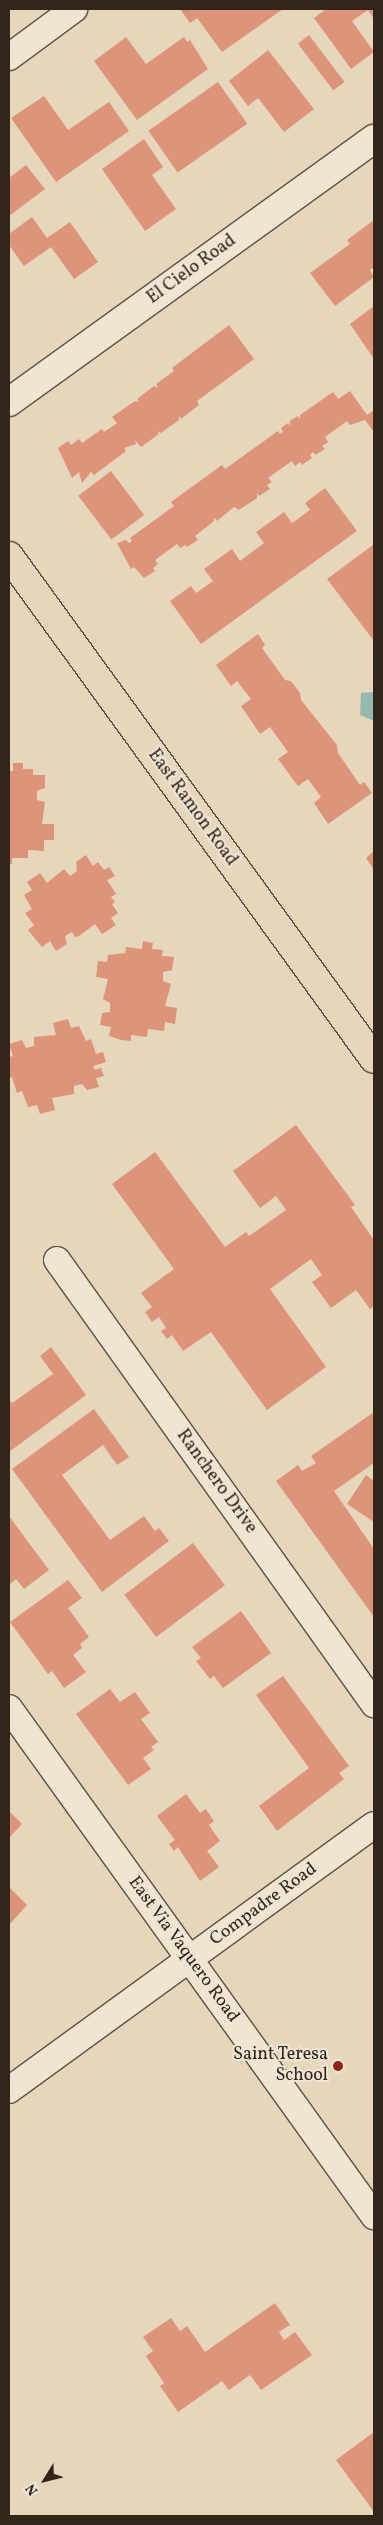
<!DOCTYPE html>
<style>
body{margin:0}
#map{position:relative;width:383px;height:2525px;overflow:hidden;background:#e6d7bc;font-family:Vollkorn,serif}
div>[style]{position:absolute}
.water>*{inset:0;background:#96bab0}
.building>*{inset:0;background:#dd9479;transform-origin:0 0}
.roads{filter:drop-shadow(1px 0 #5f5242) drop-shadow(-1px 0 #5f5242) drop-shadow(0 1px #5f5242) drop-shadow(0 -1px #5f5242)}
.street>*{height:26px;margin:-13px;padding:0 13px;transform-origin:13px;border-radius:13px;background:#efe5d3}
.secondary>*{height:28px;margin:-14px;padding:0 14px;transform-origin:14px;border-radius:14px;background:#efe5d3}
.primary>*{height:28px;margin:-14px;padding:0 14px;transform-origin:14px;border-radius:14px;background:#e6d7bc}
.dots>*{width:14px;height:14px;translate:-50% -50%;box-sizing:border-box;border:2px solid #efe5d3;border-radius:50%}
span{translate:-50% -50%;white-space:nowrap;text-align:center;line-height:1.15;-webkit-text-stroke:4px #efe5d3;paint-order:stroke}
.street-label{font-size:18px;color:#322519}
.poi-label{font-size:18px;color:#322519}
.right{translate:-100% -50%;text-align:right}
.frame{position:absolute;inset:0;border:10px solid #322519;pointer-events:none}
.north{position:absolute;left:20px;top:2455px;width:50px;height:50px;-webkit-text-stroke:4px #efe5d3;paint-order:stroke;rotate:234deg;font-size:14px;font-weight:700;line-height:20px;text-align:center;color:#322519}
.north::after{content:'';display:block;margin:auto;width:18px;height:22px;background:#322519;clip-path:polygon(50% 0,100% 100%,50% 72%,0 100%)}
</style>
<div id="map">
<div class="water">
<div style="clip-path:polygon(374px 692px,374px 721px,360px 715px,361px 693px)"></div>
</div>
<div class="building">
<div style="clip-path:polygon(180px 9px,220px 10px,283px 9px,222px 52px,197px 18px,190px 23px)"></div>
<div style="clip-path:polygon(326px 9px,374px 9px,374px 19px,368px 10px,352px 21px,374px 52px,351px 69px,314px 18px)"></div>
<div style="left:309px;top:35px;width:59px;height:14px;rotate:53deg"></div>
<div style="clip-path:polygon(126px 37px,146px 64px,184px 37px,187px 42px,190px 40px,208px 69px,137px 120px,94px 61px)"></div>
<div style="clip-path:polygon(268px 50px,314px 109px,284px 132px,258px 98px,248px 106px,229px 81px)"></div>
<div style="left:218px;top:82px;width:51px;height:85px;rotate:55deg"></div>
<div style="clip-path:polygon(44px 96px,68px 130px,109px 102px,129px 131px,56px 182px,11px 118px)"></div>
<div style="clip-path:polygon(144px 139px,163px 167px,152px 175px,176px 209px,145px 231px,102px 169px)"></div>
<div style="clip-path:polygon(26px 165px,45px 189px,9px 216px,9px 178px)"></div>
<div style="clip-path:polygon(32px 217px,47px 238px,70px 222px,98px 262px,74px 279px,51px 247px,24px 266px,9px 245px,9px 234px)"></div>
<div style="clip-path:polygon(374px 220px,374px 267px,370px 270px,374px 277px,335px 306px,310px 273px,350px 244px,347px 240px)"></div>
<div style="clip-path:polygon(374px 306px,374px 359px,350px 324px)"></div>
<div style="clip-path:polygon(229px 325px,254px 359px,197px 401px,199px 405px,181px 419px,179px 416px,179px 420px,161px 433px,157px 431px,159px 434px,141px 447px,135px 440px,136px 444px,124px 448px,126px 451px,94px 475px,91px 472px,82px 483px,79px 472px,72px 478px,58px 448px,68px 441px,71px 445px,79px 439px,82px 443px,102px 429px,104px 432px,117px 423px,112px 417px,135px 401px,139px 402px,137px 399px,154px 386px,158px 388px,156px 384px,174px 371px,172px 368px)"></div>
<div style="clip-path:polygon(350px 391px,367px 415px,374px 410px,374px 432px,365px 420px,350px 425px,347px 421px,325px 437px,328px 442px,322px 446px,325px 449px,315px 455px,313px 452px,310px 455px,312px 458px,302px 465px,300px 462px,295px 466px,292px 461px,268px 478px,272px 482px,267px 485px,270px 489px,259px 496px,257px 493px,257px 498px,239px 510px,234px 507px,217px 521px,214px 517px,214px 521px,195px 536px,198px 540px,187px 547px,185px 545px,180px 548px,177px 544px,155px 560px,158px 564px,153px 568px,155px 571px,144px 578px,134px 567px,131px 569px,117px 543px,126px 540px,129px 543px,132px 541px,130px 538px,174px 506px,171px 502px,222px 465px,225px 469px,278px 431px,280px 434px,283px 432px,281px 428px,288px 423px,290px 426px,290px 421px,298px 416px,300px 419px,300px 415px,333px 392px,338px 399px)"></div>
<div style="left:111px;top:471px;width:55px;height:41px;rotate:53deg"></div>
<div style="clip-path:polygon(325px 488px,357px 531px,201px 644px,170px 601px,191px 586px,196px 593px,213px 581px,204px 569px,232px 549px,240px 561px,264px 543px,256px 532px,284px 512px,292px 523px,310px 510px,305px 503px)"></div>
<div style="clip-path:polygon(373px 545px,374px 546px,374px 641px,327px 579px)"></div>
<div style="clip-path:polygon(258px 634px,265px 645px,262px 648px,285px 680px,291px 681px,300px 693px,301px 700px,337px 745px,338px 753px,360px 785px,364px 782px,372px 793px,328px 824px,314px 803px,321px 797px,308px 779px,298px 786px,278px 759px,288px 752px,270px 727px,260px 734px,241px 706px,251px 699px,237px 681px,231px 686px,216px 665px)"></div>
<div style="clip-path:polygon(13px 763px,23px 763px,23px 769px,33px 769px,33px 775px,45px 775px,45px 788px,37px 791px,37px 800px,45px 802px,42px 824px,54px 824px,54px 840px,44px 840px,44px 851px,28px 850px,28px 858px,12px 858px,12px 864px,9px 864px,9px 771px,13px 771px)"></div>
<div style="clip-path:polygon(374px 851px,374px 870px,366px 858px)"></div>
<div style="clip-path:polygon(86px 855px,93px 866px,98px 862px,104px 870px,109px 867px,115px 876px,107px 880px,116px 894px,111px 897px,115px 902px,112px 904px,118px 913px,111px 918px,116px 925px,102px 934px,95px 924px,79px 936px,75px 937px,72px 932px,65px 936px,67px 944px,56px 951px,50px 941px,42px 947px,28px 930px,34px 925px,25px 913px,32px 909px,24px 895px,32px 890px,27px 882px,40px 873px,47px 883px,64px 869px,70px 876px,77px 871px,76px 862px)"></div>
<div style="clip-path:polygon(143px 941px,153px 943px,152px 949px,163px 950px,162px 956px,174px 957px,172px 970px,163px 972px,163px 981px,171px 984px,165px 1006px,177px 1008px,175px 1024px,165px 1022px,164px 1031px,148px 1029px,147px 1037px,131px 1035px,131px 1041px,121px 1040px,109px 1036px,111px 1027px,100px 1025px,102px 1013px,110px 1012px,110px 1003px,103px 999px,108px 979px,96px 977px,98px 961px,107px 962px,108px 955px,125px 953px,126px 947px,142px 949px)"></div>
<div style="clip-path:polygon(68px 1019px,71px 1028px,79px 1026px,86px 1041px,91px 1039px,96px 1054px,103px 1052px,106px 1062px,93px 1066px,95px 1070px,101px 1068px,104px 1076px,96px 1078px,99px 1087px,87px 1090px,82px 1084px,74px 1086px,74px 1094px,52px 1098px,55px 1110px,40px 1114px,37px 1105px,28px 1107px,22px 1091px,17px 1093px,12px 1077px,9px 1078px,9px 1057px,13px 1056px,9px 1044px,22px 1040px,26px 1048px,34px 1046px,34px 1037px,56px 1035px,53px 1023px)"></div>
<div style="clip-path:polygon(296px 1125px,355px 1205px,351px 1207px,374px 1240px,374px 1306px,370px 1309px,356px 1290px,331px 1308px,312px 1282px,322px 1275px,311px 1259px,270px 1289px,326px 1367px,267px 1410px,211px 1332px,183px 1351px,172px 1335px,167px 1339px,161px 1331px,166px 1328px,159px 1317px,152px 1322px,145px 1312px,152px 1307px,141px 1293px,174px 1269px,112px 1184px,155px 1152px,225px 1247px,246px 1232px,249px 1236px,286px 1210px,276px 1196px,260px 1208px,233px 1171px)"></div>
<div style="clip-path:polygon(51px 1347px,86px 1395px,9px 1452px,9px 1399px,12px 1403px,53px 1374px,40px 1356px)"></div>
<div style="clip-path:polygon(94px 1409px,129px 1457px,117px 1465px,103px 1445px,62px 1475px,110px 1540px,144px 1516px,155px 1531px,159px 1528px,169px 1541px,102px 1592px,12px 1469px)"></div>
<div style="clip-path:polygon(374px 1412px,374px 1463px,334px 1491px,374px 1549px,374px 1617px,276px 1481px,298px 1465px,302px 1471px,316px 1463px,311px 1456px)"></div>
<div style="clip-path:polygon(366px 1475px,374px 1481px,374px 1522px,347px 1504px)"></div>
<div style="clip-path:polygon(9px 1516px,49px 1570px,24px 1589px,16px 1579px,9px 1585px)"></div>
<div style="left:193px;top:1543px;width:53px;height:86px;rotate:53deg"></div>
<div style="clip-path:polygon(68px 1580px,82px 1598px,68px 1608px,89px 1637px,80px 1644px,82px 1648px,73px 1655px,86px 1672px,64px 1688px,52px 1671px,48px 1674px,10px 1622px)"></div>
<div style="clip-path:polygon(241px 1611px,271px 1653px,223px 1688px,214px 1676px,210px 1679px,196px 1661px,201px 1658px,192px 1647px)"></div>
<div style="clip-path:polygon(283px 1676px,349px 1766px,339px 1773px,344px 1779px,277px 1831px,259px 1806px,309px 1768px,256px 1695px)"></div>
<div style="clip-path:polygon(110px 1689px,120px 1702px,135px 1692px,150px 1713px,141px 1719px,158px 1742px,151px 1747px,154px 1750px,143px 1758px,151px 1769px,128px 1785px,76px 1714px)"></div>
<div style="clip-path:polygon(186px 1794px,200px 1813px,206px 1809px,214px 1821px,209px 1825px,220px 1841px,207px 1851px,219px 1867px,200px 1881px,178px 1847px,174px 1851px,169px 1844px,175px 1840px,157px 1816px)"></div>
<div style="clip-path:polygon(9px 1811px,22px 1824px,9px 1838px)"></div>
<div style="clip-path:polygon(9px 1887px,27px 1905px,9px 1925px)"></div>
<div style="clip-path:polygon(275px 2303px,290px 2325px,279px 2332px,284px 2340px,295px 2332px,312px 2355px,261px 2390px,250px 2375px,229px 2390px,222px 2381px,178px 2412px,160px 2386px,164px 2383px,146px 2356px,153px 2351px,143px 2337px,171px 2318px,180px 2331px,187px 2326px,205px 2352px)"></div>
<div style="clip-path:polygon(374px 2432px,374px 2512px,336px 2460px)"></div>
</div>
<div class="roads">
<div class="street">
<div style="left:9px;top:57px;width:81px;rotate:-36.4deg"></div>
<div style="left:57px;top:1260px;width:546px;rotate:54.47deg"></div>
<div style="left:9px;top:1708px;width:626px;rotate:54.3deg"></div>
<div style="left:9px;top:2090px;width:451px;rotate:-36deg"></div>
</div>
<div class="secondary">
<div style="left:9px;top:402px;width:450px;rotate:-35.8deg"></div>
</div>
<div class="primary">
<div style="left:9px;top:556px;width:621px;rotate:54.03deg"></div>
</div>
</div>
<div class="dots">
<div style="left:338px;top:2066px;background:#8f2418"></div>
</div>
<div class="street-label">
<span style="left:192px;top:270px;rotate:-36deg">El Cielo Road</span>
<span style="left:192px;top:808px;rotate:54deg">East Ramon Road</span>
<span style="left:216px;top:1482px;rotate:54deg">Ranchero Drive</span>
<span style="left:264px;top:1905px;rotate:-36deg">Compadre Road</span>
<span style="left:183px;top:1950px;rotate:54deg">East Via Vaquero Road</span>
</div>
<div class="poi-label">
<span class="right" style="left:328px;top:2066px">Saint Teresa<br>School</span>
</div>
<div class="frame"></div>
<div class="north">N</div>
</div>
